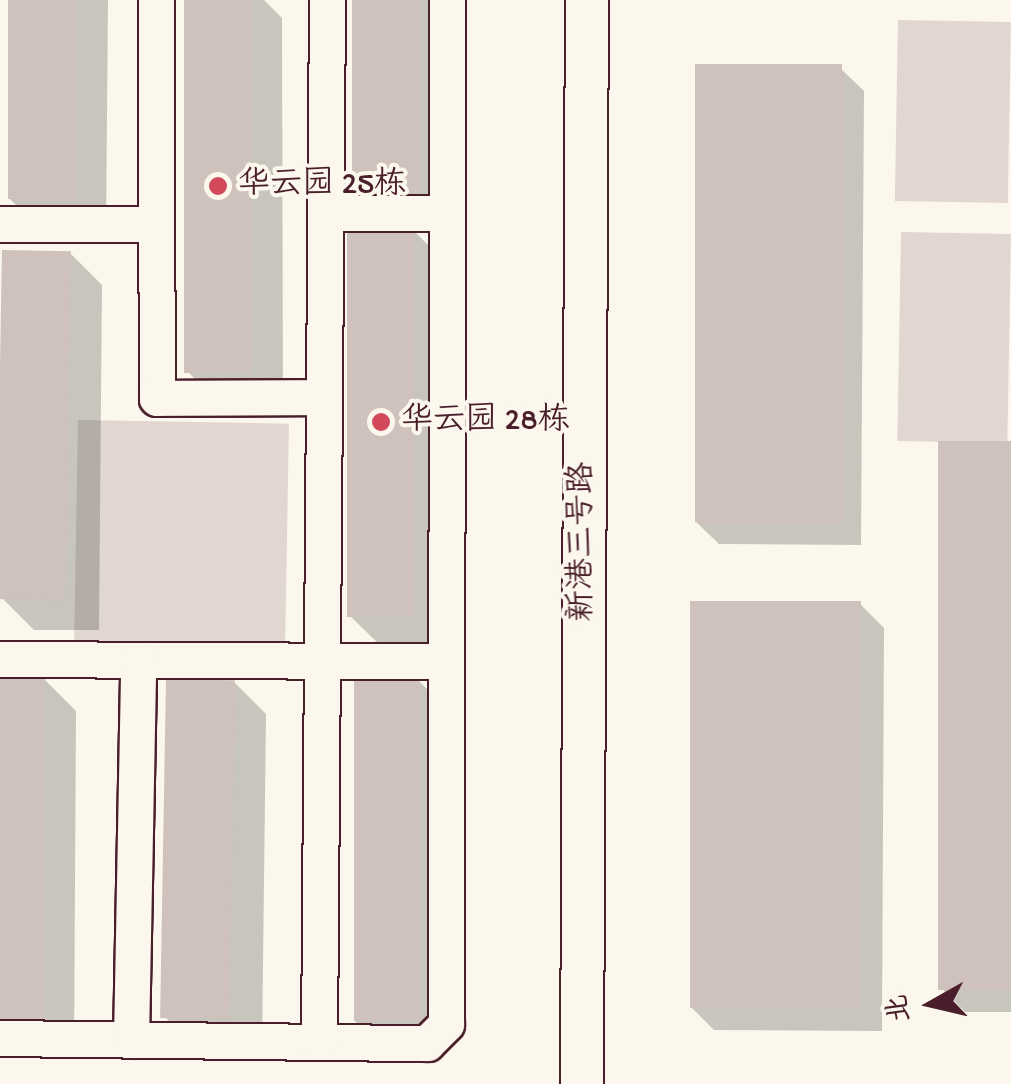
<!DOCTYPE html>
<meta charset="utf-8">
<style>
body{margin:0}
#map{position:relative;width:1011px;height:1084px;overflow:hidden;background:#fbf7ec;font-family:"Gochi Hand","LXGW WenKai TC",sans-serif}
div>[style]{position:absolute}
.green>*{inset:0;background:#e2d7d0;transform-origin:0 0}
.shadow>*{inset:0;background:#0003}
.building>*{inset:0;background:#cfc2bc;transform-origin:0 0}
.roads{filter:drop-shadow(2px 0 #4a1f2b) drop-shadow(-2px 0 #4a1f2b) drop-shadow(0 2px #4a1f2b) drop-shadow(0 -2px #4a1f2b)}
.minor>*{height:35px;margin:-17.5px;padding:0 17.5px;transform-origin:17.5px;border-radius:17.5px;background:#fbf7ec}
.major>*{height:42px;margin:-21px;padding:0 21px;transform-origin:21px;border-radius:21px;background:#fbf7ec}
.dots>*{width:28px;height:28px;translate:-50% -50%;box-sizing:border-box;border:5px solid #fbf7ec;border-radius:50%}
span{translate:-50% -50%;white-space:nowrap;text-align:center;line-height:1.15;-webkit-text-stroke:8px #fbf7ec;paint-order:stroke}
.poi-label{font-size:32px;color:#4a1f2b}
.left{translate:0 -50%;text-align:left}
.street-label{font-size:32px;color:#4a1f2b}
.north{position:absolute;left:881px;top:954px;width:100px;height:100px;-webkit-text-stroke:8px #fbf7ec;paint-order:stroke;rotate:262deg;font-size:28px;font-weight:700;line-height:40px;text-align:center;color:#4a1f2b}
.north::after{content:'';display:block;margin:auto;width:35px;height:45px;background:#4a1f2b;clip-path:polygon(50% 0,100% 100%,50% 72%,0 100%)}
</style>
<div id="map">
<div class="green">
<div style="left:898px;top:20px;width:113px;height:181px;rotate:1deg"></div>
<div style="left:901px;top:232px;width:110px;height:209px;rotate:1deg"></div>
<div style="left:78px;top:420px;width:211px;height:225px;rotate:1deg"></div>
</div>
<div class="shadow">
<div style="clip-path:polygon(11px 0,108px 0,106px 230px,41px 230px,9px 198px)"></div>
<div style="clip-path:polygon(186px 0,264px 0,282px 18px,283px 403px,220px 404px,187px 371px)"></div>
<div style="clip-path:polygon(354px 0,449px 0,450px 224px,387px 224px,355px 192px)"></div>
<div style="clip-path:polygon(840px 68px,864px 91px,861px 545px,719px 544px,695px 521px)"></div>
<div style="clip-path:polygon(413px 230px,445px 262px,446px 648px,383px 648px,350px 616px)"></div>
<div style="clip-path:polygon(70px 253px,102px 285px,99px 630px,34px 630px,2px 598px)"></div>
<div style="clip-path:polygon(1011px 444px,1011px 1012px,965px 1012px,942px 989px)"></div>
<div style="clip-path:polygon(860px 604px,884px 628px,882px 1031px,714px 1030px,691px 1007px)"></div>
<div style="clip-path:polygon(0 678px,44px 679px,76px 711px,74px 1056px,9px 1055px)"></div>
<div style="clip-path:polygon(418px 680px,450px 713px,448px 1052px,386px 1052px,354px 1020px)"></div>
<div style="clip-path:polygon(234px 682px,266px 714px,262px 1049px,197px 1049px,165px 1017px)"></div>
</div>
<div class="building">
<div style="left:8px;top:0;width:69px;height:199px"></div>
<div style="left:184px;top:0;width:67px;height:373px"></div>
<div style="left:352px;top:0;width:66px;height:193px"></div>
<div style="left:695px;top:64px;width:147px;height:458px"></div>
<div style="left:347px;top:228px;width:67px;height:389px"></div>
<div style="left:2px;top:250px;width:69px;height:349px;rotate:1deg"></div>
<div style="left:938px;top:441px;width:73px;height:549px"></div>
<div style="left:690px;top:601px;width:171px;height:407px"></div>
<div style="left:0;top:676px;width:45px;height:348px"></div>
<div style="left:354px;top:678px;width:65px;height:343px"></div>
<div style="left:166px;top:679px;width:69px;height:339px;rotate:1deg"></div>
</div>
<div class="roads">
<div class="minor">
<div style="left:156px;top:0;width:398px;rotate:89.9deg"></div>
<div style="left:157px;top:398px;width:167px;rotate:-0.3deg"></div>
<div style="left:326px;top:213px;width:121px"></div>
<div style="left:0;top:224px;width:156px"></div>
<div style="left:0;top:659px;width:446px;rotate:0.3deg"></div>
<div style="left:0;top:1038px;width:427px;rotate:0.7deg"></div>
<div style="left:427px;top:1043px;width:27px;rotate:-45deg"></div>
<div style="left:446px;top:1024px;width:1024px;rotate:-89.94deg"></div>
<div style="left:131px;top:1040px;width:380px;rotate:-88.9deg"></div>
<div style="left:319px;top:1042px;width:1042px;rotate:-89.56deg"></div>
</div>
<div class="major">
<div style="left:582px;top:1084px;width:1084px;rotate:-89.74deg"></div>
</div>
</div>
<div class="dots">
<div style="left:218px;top:186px;background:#d1495b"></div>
<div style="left:381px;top:422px;background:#d1495b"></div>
</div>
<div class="poi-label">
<span class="left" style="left:238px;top:186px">华云园 25栋</span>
<span class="left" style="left:401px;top:422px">华云园 28栋</span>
</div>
<div class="street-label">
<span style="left:584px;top:542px;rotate:-90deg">新港三号路</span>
</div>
<div class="north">北</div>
</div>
